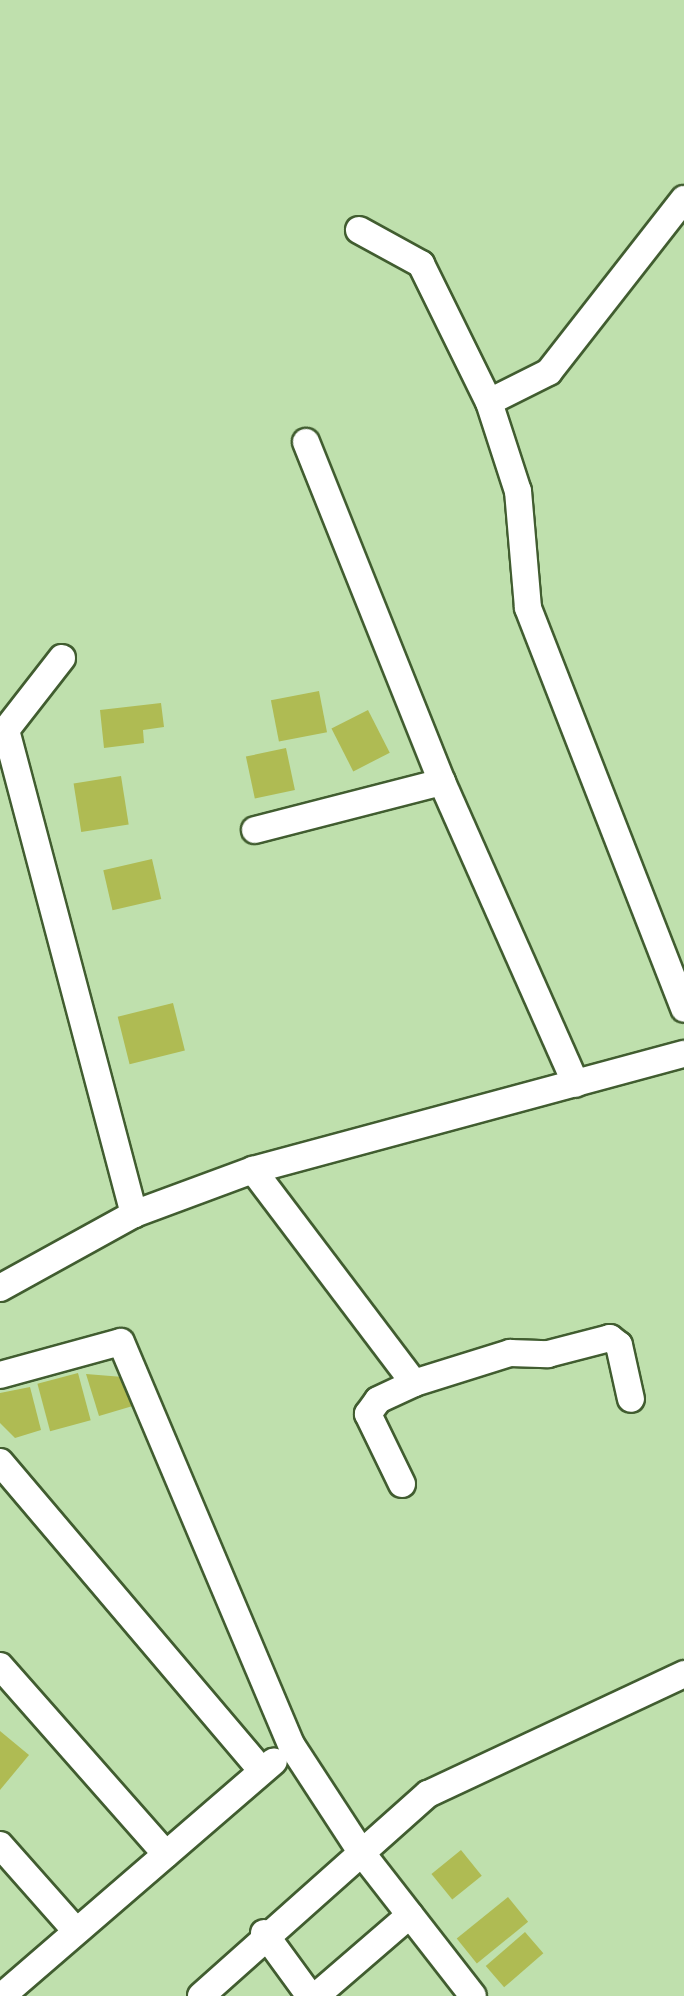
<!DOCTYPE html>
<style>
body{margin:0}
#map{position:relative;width:684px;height:1996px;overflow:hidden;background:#bfe0ad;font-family:Mulish,sans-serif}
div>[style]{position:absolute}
.building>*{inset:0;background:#afbb53;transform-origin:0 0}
.roads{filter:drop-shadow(2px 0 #415d30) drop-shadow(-2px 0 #415d30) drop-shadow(0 2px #415d30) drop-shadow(0 -2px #415d30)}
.street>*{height:26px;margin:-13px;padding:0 13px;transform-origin:13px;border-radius:13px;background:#fff}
span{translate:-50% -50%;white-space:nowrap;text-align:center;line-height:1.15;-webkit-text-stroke:6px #cceeba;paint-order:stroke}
</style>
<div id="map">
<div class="building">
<div style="left:319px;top:691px;width:42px;height:49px;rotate:79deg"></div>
<div style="clip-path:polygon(161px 703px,164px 727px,143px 730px,144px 743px,104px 748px,100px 710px)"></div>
<div style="left:368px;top:710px;width:48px;height:41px;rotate:63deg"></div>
<div style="left:286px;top:748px;width:43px;height:41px;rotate:78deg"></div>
<div style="left:121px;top:776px;width:49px;height:48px;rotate:81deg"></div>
<div style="left:152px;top:859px;width:41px;height:50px;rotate:77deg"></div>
<div style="left:173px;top:1003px;width:49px;height:57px;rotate:76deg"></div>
<div style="left:78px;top:1373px;width:49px;height:42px;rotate:75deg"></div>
<div style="clip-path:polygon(86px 1374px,123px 1377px,136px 1405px,99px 1416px)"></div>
<div style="clip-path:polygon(30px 1387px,41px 1430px,15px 1438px,0 1423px,0 1393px)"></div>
<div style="clip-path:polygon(0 1731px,29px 1755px,0 1790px)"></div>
<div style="left:461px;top:1850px;width:33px;height:38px;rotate:51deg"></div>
<div style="left:508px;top:1897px;width:32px;height:66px;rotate:51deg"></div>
<div style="left:525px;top:1932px;width:28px;height:52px;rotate:49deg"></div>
</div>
<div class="roads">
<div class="street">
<div style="left:684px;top:199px;width:219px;rotate:128deg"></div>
<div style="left:549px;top:372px;width:67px;rotate:153.4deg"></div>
<div style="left:489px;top:402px;width:94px;rotate:72deg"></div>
<div style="left:518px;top:491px;width:117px;rotate:85.1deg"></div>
<div style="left:528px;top:608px;width:430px;rotate:68.7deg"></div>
<div style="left:359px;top:230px;width:71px;rotate:28.7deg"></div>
<div style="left:421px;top:264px;width:154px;rotate:63.8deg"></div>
<div style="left:306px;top:442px;width:366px;rotate:68.2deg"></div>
<div style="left:442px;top:782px;width:330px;rotate:66.1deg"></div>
<div style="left:62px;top:658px;width:91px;rotate:127.9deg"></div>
<div style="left:6px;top:730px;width:501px;rotate:75.19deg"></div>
<div style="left:255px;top:830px;width:193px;rotate:-14.4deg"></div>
<div style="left:253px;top:1170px;width:267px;rotate:52.9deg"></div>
<div style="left:0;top:1288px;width:153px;rotate:-28.9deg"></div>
<div style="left:134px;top:1214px;width:127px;rotate:-20.3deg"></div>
<div style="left:253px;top:1170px;width:446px;rotate:-15.1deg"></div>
<div style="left:0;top:1375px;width:125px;rotate:-15.3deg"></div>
<div style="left:121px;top:1342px;width:439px;rotate:67.1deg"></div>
<div style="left:292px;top:1746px;width:126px;rotate:56.9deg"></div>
<div style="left:361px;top:1852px;width:182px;rotate:52.1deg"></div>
<div style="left:0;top:1462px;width:405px;rotate:49.7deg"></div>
<div style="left:402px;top:1484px;width:78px;rotate:-115.9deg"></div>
<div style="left:368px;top:1414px;width:17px;rotate:-54deg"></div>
<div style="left:378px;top:1400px;width:40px;rotate:-25deg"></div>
<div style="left:414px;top:1383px;width:101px;rotate:-17.4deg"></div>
<div style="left:510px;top:1353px;width:38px;rotate:2deg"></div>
<div style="left:548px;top:1354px;width:64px;rotate:-14.5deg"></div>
<div style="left:610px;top:1338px;width:11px;rotate:38deg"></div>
<div style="left:619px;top:1345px;width:55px;rotate:77.5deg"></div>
<div style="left:0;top:1666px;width:251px;rotate:48.6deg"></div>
<div style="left:0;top:1845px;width:115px;rotate:48.5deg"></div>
<div style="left:264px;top:1933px;width:78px;rotate:53.9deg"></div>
<div style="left:2px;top:1996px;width:359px;rotate:-40.8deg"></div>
<div style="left:201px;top:1996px;width:304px;rotate:-41.7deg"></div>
<div style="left:428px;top:1794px;width:283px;rotate:-25.1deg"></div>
<div style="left:316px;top:1996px;width:124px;rotate:-40.8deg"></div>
</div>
</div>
</div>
